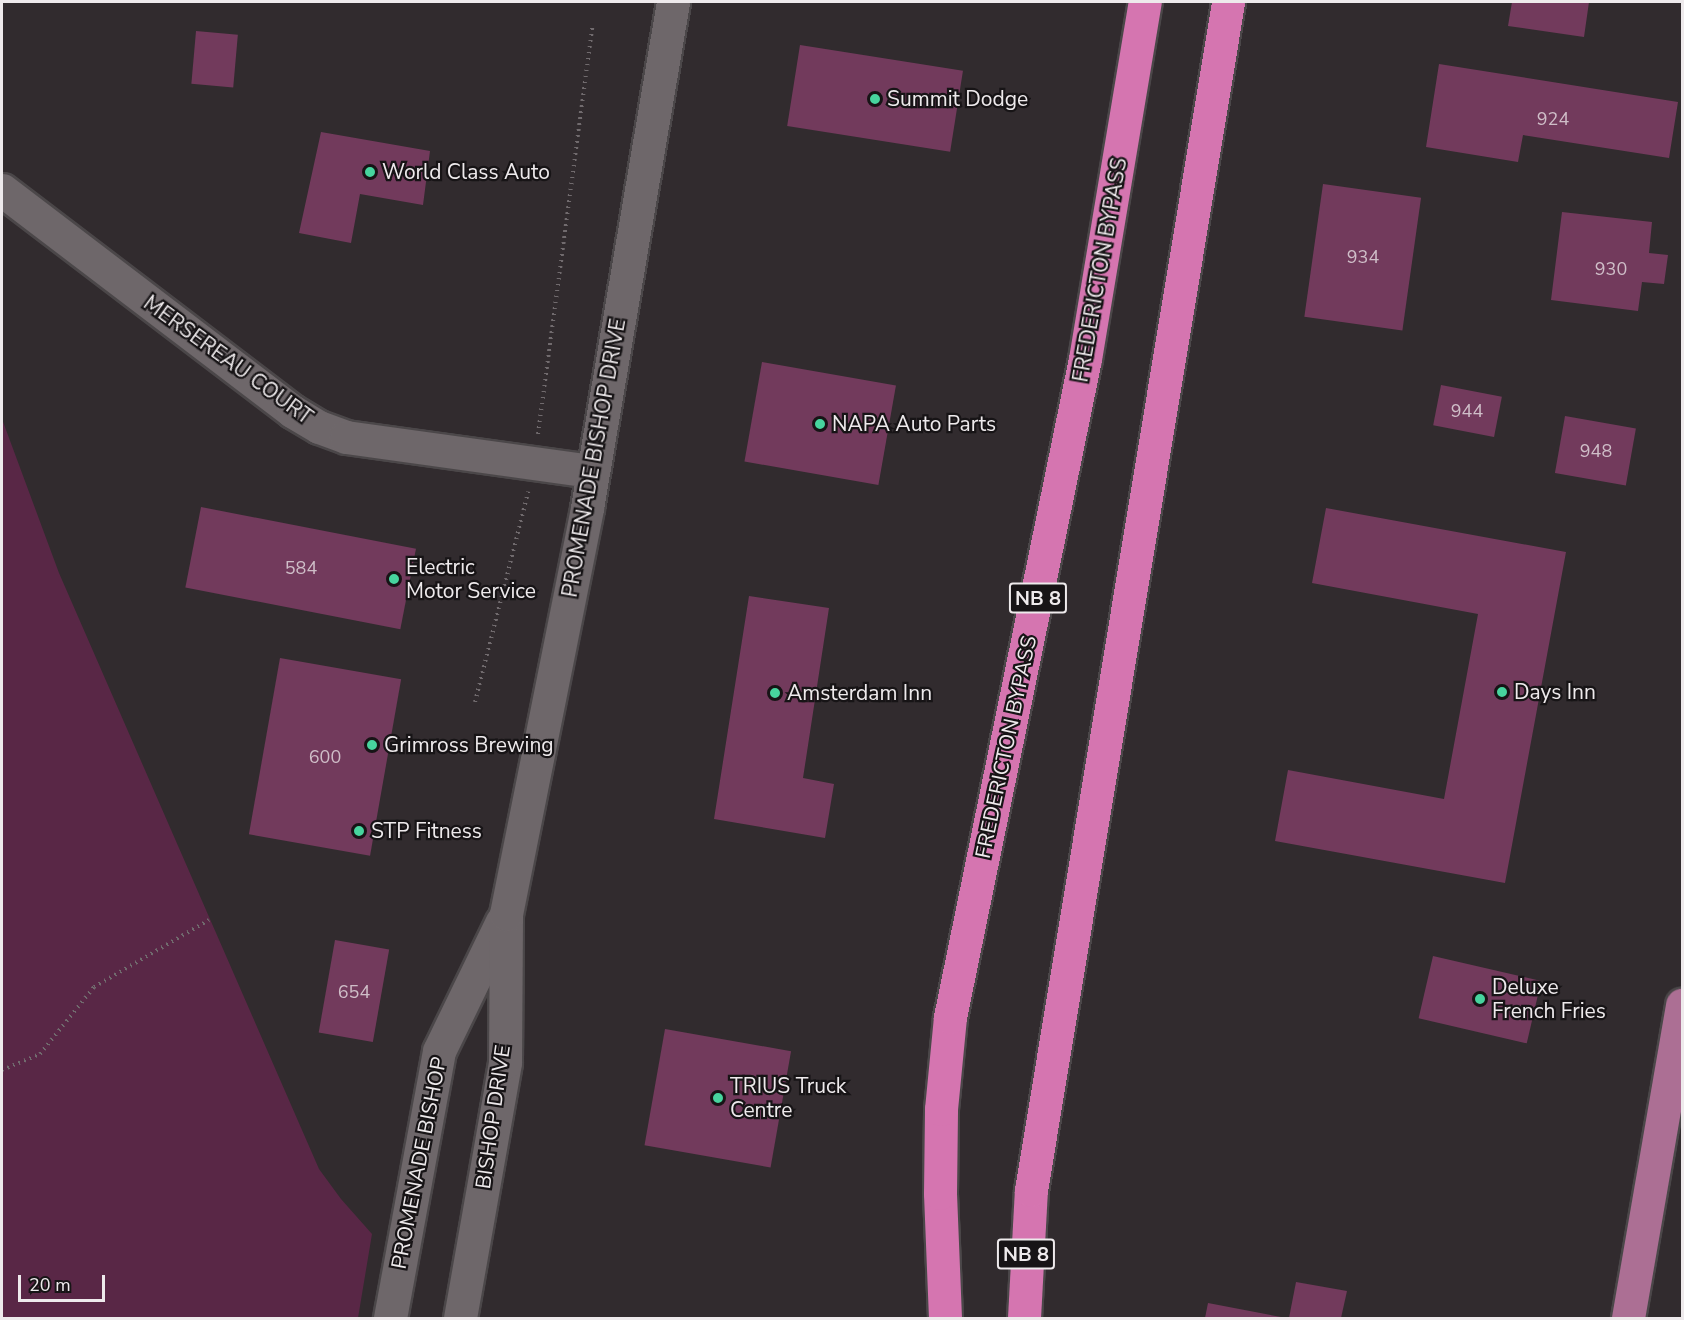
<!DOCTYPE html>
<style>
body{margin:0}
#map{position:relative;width:1684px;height:1320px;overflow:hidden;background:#312b2e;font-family:"Nunito Sans",sans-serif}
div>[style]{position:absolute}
.green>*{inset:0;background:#592746}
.building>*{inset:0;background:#723a5c;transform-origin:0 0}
.path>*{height:4px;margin-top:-2px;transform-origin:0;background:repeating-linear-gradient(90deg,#716b6e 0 1.5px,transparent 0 6px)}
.roads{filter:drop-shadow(2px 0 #4b4749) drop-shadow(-2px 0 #4b4749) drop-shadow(0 2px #4b4749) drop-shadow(0 -2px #4b4749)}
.minor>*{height:33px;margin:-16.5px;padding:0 16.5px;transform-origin:16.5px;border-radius:16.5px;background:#6e676a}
.major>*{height:33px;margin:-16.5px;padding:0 16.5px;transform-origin:16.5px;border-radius:16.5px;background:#ac6f94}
.highway>*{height:33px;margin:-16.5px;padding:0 16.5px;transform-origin:16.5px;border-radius:16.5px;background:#d575b0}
.dots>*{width:16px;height:16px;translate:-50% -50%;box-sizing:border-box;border:3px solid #171416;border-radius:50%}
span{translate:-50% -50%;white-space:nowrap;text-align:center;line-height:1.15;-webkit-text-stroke:4.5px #171416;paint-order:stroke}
.number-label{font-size:18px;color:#cfbec8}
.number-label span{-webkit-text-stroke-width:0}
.shield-label span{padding:2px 4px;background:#171416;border:2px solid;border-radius:4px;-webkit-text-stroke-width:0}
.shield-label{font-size:20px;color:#eeeaec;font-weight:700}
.poi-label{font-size:21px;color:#eeeaec}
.left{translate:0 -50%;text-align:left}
.street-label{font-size:21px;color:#eeeaec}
.frame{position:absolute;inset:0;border:3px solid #eeeaec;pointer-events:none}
.scale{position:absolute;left:18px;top:1275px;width:87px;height:27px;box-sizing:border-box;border:3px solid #eeeaec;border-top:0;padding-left:8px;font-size:18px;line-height:21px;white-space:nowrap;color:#eeeaec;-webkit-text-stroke:4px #171416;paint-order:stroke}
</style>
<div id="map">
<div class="green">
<div style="clip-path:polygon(2px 419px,59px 573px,319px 1169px,341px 1199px,372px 1234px,358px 1318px,2px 1318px)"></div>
</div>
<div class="building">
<div style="clip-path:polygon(1512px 2px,1589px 2px,1584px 37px,1508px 26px)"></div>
<div style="left:196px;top:31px;width:42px;height:53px;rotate:5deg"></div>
<div style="left:800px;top:45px;width:165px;height:82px;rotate:9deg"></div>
<div style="clip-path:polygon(1439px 64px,1678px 102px,1669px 158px,1523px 135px,1518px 162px,1426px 147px)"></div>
<div style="clip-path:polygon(321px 132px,430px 151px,423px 205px,360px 194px,351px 243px,299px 233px)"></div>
<div style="left:1323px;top:184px;width:99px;height:134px;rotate:8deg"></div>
<div style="clip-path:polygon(1562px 212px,1652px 222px,1649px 253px,1668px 255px,1664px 284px,1642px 282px,1638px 311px,1551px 300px)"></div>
<div style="left:762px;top:362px;width:136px;height:101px;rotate:10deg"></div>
<div style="left:1441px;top:385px;width:62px;height:41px;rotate:11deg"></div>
<div style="left:1565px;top:416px;width:72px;height:58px;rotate:10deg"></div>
<div style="left:201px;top:507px;width:219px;height:82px;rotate:11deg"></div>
<div style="clip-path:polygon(1326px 508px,1566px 552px,1505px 883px,1275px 841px,1288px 770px,1444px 799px,1478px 614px,1312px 583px)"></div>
<div style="clip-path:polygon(749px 596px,829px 608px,803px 778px,834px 784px,825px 838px,714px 819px)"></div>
<div style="left:280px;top:658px;width:123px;height:179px;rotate:10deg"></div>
<div style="left:335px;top:940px;width:55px;height:94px;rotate:10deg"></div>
<div style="left:1433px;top:956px;width:111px;height:64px;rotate:13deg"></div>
<div style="left:665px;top:1029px;width:128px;height:118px;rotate:10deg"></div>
<div style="clip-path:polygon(1296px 1282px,1347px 1291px,1341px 1318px,1289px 1318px)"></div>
<div style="clip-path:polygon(1208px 1303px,1281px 1317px,1281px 1318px,1205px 1318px)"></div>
</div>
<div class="path">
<div style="left:538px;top:434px;width:411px;rotate:-82.4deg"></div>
<div style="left:475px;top:702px;width:217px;rotate:-75.8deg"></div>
<div style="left:2px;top:1070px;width:41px;rotate:-22.8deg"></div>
<div style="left:40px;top:1054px;width:86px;rotate:-51.1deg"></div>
<div style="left:94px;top:987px;width:133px;rotate:-30.2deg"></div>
</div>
<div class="roads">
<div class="minor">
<div style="left:2px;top:190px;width:365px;rotate:37.3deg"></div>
<div style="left:292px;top:411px;width:31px;rotate:31deg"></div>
<div style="left:319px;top:427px;width:29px;rotate:20deg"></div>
<div style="left:346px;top:437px;width:248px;rotate:7.9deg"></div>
<div style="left:390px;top:1318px;width:271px;rotate:-79.6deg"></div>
<div style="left:439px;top:1051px;width:144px;rotate:-64.1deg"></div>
<div style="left:460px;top:1318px;width:260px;rotate:-80deg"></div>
<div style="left:505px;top:1062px;width:148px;rotate:-89.6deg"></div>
<div style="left:506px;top:914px;width:414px;rotate:-78.7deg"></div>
<div style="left:587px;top:508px;width:513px;rotate:-80.35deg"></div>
</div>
<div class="major">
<div style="left:1628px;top:1318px;width:318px;rotate:-80.2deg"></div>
</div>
<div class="highway">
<div style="left:945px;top:1318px;width:125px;rotate:-92.3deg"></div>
<div style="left:940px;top:1193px;width:84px;rotate:-89.3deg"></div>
<div style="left:941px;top:1109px;width:92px;rotate:-84.4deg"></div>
<div style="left:950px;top:1017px;width:672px;rotate:-78.41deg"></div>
<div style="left:1085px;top:359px;width:362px;rotate:-80.5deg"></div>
<div style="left:1024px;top:1318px;width:128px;rotate:-86.9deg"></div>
<div style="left:1031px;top:1190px;width:1204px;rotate:-80.58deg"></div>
</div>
</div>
<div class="dots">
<div style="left:875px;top:99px;background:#47d49e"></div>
<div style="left:370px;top:172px;background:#47d49e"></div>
<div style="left:820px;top:424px;background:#47d49e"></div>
<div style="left:394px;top:579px;background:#47d49e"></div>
<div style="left:1502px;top:692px;background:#47d49e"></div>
<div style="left:775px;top:693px;background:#47d49e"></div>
<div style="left:372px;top:745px;background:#47d49e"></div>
<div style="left:359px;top:831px;background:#47d49e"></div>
<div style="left:1480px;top:999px;background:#47d49e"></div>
<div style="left:718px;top:1098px;background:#47d49e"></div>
</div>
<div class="number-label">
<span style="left:1553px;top:119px">924</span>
<span style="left:1363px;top:257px">934</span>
<span style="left:1611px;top:269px">930</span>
<span style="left:1467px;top:411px">944</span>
<span style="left:1596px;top:451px">948</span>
<span style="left:301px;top:568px">584</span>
<span style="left:325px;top:757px">600</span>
<span style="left:354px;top:992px">654</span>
</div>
<div class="shield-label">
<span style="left:1038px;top:598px">NB 8</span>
<span style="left:1026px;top:1254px">NB 8</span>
</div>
<div class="poi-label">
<span class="left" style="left:887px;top:99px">Summit Dodge</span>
<span class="left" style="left:382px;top:172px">World Class Auto</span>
<span class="left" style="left:832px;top:424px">NAPA Auto Parts</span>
<span class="left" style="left:406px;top:579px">Electric<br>Motor Service</span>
<span class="left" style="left:1514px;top:692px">Days Inn</span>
<span class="left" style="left:787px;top:693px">Amsterdam Inn</span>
<span class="left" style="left:384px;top:745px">Grimross Brewing</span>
<span class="left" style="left:371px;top:831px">STP Fitness</span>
<span class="left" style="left:1492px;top:999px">Deluxe<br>French Fries</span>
<span class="left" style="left:730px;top:1098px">TRIUS Truck<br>Centre</span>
</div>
<div class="street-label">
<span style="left:1100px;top:270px;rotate:-80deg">FREDERICTON BYPASS</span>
<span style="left:228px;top:360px;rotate:36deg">MERSEREAU COURT</span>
<span style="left:594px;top:458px;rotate:-80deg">PROMENADE BISHOP DRIVE</span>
<span style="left:1006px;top:747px;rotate:-78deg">FREDERICTON BYPASS</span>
<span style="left:493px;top:1117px;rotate:-82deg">BISHOP DRIVE</span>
<span style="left:419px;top:1163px;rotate:-79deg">PROMENADE BISHOP</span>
</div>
<div class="frame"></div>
<div class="scale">20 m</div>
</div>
